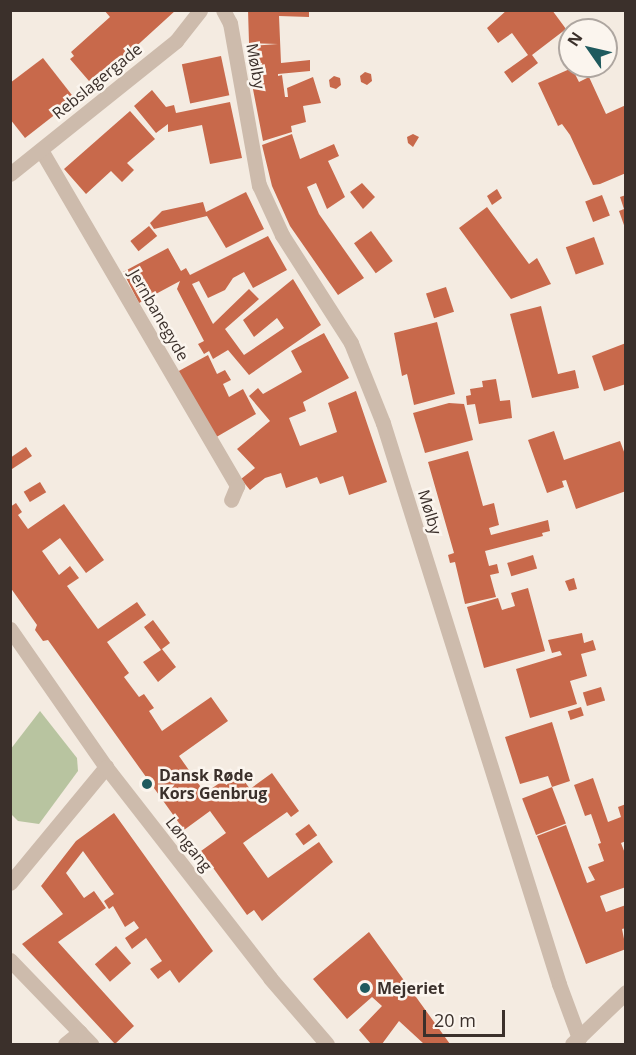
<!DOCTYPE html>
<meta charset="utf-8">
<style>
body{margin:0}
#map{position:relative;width:636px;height:1055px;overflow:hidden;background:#f4ebe1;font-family:"Open Sans",sans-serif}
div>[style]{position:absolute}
.green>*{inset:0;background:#b8c4a0}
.building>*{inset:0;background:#c8694b;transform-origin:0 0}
.minor>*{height:15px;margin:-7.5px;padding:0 7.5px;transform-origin:7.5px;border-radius:7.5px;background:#cdbbac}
.tertiary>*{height:15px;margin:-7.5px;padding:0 7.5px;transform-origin:7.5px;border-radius:7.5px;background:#cdbbac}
.dots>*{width:16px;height:16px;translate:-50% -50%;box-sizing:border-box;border:3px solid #fbf5ee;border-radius:50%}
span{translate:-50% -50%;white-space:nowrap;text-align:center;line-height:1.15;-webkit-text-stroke:5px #fbf5ee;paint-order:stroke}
.street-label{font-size:16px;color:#3b302b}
.poi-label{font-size:16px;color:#3b302b;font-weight:700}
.left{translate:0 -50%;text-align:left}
.frame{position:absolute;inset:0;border:12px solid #3b302b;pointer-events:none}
.north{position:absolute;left:558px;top:18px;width:60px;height:60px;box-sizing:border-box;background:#fbf5ee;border:2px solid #aea6a0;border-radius:50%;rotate:304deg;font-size:16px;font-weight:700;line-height:24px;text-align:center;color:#3b302b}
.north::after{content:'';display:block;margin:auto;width:21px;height:27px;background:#1f5a5e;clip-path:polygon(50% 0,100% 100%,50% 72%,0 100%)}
.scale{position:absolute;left:423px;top:1010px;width:82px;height:27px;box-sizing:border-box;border:3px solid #3b302b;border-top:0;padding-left:8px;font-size:18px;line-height:21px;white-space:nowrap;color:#3b302b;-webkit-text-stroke:4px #fbf5ee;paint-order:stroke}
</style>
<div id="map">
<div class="green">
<div style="clip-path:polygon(40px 711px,77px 758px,78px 771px,39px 824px,18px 821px,11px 814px,10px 750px)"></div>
</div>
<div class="building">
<div style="clip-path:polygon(104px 10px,176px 10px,97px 82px,93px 77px,89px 81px,70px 59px,74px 56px,71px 52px,110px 17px)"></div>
<div style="clip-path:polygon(248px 10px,309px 10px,309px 17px,279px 16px,281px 63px,310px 60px,310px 71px,278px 74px,278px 76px,282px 75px,285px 97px,288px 97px,287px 88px,313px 77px,321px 103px,303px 106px,306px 122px,291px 126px,292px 132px,263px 141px,251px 79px,254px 78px,250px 46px,278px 44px,249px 43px)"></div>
<div style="clip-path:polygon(507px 10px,552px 10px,566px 29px,532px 55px,538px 63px,512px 83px,504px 72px,528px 55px,512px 33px,498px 43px,487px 28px)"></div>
<div style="left:221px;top:56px;width:40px;height:40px;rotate:78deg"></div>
<div style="clip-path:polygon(43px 58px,75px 99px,25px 138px,10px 119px,10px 83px)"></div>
<div style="clip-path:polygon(572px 68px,579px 82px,589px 77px,606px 114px,626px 105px,626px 173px,600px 184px,593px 185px,570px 135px,562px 124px,558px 126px,538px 83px)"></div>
<div style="clip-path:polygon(365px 72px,371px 74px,372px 81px,367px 85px,361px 82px,360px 76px)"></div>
<div style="clip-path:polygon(334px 76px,340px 78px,341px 85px,336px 89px,330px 87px,329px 80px)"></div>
<div style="clip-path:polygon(152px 90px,166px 107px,174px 105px,176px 113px,230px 102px,242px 158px,210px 164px,202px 125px,168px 132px,168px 124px,156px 133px,134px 106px)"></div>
<div style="clip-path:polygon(130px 111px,155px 139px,127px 163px,134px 170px,122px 182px,111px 171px,86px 194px,64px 169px)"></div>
<div style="clip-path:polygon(292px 134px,300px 159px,334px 144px,339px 156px,328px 161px,345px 197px,327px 209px,316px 183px,307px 187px,319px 214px,364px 278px,338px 295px,290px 226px,272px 186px,262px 145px)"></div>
<div style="clip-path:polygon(413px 134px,419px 137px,413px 147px,408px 143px,407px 137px)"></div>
<div style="clip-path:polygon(362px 183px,375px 197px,363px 209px,350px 192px)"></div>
<div style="clip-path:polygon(497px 189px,502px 198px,492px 205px,487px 196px)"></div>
<div style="clip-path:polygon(246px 192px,264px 229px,226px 248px,207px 216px,154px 229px,150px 223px,162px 211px,203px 202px,206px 212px)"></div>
<div style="left:602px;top:195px;width:22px;height:18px;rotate:69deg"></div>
<div style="clip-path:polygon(626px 195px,626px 228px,625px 228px,619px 211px,624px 209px,620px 197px)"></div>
<div style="clip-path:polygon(487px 207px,529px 264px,537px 258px,551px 284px,511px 299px,459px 228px)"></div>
<div style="left:149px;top:226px;width:13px;height:24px;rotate:51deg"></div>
<div style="left:371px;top:231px;width:37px;height:21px;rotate:54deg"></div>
<div style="clip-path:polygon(268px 236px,287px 270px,253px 288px,244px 272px,233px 278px,225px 290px,208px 298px,199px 281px,192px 284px,213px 324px,249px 289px,259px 299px,225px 329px,244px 355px,284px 328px,277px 318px,254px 337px,243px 320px,293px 279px,321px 325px,249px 375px,228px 350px,213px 359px,209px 351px,204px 354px,198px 344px,204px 341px,177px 289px,180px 281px,139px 303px,123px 272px,168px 248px,181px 271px,186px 268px,190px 275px)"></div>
<div style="left:594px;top:237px;width:29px;height:30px;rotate:70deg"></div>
<div style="left:446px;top:287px;width:26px;height:21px;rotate:72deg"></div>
<div style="clip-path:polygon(541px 306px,558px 374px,575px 370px,579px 388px,532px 398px,510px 314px)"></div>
<div style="clip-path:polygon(437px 322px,455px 394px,414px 405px,407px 374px,402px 376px,394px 333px)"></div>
<div style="clip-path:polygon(324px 333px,349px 378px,303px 402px,306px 411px,289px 418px,300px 446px,337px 432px,328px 403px,356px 391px,387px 482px,349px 495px,343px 476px,320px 484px,317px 477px,286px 488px,281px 473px,265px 478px,250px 490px,241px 479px,255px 468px,237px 449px,270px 421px,249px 396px,258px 388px,263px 394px,302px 372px,291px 351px)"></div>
<div style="clip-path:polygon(626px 343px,626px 384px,604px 391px,592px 356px)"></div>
<div style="clip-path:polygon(208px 355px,217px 374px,225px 370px,231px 380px,223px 384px,229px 397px,243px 389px,256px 414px,213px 439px,177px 372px)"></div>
<div style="clip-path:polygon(496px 379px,500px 401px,510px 400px,512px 418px,479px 424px,475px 404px,467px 405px,466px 396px,471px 395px,470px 389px,483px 387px,482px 381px)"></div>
<div style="clip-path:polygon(449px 403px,464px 404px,473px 440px,425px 453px,413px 413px)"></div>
<div style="clip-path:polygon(554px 431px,564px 460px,620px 441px,626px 457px,626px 491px,576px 509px,566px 480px,562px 481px,564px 487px,547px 493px,528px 440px)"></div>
<div style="clip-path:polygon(26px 447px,32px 456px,12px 469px,10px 458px)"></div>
<div style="clip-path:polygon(468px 451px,483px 506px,494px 503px,499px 525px,489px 528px,491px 535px,548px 520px,550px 531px,542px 533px,543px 536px,485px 551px,489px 566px,497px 564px,499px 573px,490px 575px,496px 597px,465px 604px,455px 562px,450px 563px,448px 555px,454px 553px,428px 462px)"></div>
<div style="left:40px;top:482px;width:12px;height:19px;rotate:59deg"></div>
<div style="clip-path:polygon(16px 503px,22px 512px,18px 515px,28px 529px,64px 504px,104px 560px,86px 573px,60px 538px,42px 551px,59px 575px,70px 566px,79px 578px,67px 586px,98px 629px,137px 602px,146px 615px,107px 642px,129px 673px,124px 677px,139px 697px,144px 694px,154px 708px,149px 711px,162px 731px,211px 697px,228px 721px,179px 756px,205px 793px,237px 771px,250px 789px,272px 773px,299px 811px,291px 817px,287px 812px,243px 843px,268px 878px,319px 842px,333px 862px,262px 921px,254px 910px,247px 915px,201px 851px,226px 833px,210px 811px,184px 830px,48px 640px,43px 641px,35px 630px,37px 625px,10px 587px,10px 507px)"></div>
<div style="left:533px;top:555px;width:14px;height:27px;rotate:73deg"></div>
<div style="clip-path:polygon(574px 578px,577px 589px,569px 591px,565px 581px)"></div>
<div style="clip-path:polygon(528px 588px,545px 651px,484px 668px,467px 607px,498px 598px,502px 610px,515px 606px,511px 593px)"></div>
<div style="clip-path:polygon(153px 620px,170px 643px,162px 649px,176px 667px,158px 682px,143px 662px,161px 650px,144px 627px)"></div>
<div style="clip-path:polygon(582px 633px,584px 643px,593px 640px,596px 650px,581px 654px,587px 676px,570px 681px,577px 704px,530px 718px,516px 669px,562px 655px,560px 651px,552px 653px,548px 640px)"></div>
<div style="left:601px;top:687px;width:14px;height:19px;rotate:73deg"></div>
<div style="left:581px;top:707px;width:9px;height:14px;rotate:72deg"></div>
<div style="clip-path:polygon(552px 722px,570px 781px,552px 787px,548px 776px,520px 784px,505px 737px)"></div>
<div style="clip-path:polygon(593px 778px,608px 822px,621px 817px,618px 807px,626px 804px,626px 841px,621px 843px,626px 856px,626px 887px,600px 896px,606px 912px,626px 905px,626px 928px,622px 929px,626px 949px,586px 964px,537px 836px,566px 825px,587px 883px,595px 880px,588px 867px,604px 861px,598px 844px,601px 843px,591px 814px,585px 816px,574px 785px)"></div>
<div style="left:552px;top:787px;width:39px;height:32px;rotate:69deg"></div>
<div style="clip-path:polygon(114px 813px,213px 951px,179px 983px,170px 970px,158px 979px,150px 969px,162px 961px,146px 938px,132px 949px,125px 938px,139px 928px,134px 921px,125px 927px,113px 906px,109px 909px,104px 901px,114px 894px,83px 851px,66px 873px,84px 898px,94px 891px,106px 908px,58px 942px,134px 1026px,115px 1044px,22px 944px,63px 914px,41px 886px,76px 841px)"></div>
<div style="left:309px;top:824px;width:14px;height:17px;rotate:54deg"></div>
<div style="clip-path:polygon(369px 932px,450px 1044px,424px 1044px,399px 1021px,382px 1044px,371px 1044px,359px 1030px,382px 1006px,372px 997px,347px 1019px,313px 979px)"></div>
<div style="left:116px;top:946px;width:23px;height:28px;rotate:49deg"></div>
</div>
<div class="minor">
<div style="left:223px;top:10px;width:15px;rotate:62deg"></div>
<div style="left:230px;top:23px;width:165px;rotate:79.9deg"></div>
<div style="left:259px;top:185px;width:55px;rotate:65.3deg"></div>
<div style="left:282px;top:235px;width:128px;rotate:57.4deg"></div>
<div style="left:351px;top:343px;width:86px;rotate:68.2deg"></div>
<div style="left:383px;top:423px;width:588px;rotate:72.58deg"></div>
<div style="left:559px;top:984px;width:58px;rotate:69.7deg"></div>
<div style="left:41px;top:150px;width:389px;rotate:59.7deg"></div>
<div style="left:237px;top:486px;width:15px;rotate:113deg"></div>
<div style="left:10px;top:174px;width:213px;rotate:-38.7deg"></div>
<div style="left:176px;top:41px;width:39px;rotate:-52deg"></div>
<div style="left:10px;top:883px;width:151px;rotate:-50.4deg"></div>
<div style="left:10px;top:960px;width:117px;rotate:46deg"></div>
<div style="left:65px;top:1044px;width:19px;rotate:-39deg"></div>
</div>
<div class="tertiary">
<div style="left:10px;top:629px;width:168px;rotate:55.2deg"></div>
<div style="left:106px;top:767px;width:267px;rotate:52.1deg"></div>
<div style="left:270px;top:978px;width:87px;rotate:49.2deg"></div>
<div style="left:572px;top:1044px;width:75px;rotate:-43.9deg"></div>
</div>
<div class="dots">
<div style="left:147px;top:784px;background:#1f5a5e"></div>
<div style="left:365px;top:988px;background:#1f5a5e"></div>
</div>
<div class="street-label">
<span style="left:256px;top:66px;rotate:80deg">Mølby</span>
<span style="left:97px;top:81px;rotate:-39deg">Rebslagergade</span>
<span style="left:159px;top:315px;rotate:60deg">Jernbanegyde</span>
<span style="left:430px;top:512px;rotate:73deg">Mølby</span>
<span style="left:189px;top:844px;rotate:52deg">Løngang</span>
</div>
<div class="poi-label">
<span class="left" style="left:159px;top:784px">Dansk Røde<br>Kors Genbrug</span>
<span class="left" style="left:377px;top:988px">Mejeriet</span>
</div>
<div class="frame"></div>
<div class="north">N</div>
<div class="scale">20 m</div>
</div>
